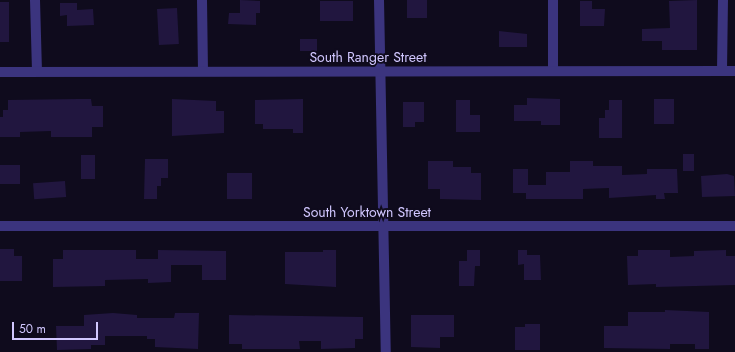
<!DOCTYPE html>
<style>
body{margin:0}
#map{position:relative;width:735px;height:352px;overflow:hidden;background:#0f0b1d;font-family:Jost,sans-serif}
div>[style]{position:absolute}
.building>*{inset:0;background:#21163f;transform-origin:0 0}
.street>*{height:10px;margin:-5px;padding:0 5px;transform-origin:5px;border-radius:5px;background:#3b347e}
span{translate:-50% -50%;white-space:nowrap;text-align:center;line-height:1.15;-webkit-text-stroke:3.5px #0f0b1d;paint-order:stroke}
.street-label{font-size:14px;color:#d1c7ff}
.scale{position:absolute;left:12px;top:322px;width:86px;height:18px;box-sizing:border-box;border:2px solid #d1c7ff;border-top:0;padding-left:5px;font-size:12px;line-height:14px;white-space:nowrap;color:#d1c7ff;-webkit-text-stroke:3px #0f0b1d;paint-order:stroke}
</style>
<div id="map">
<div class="building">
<div style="clip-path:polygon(240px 0,260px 1px,260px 13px,256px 13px,256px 25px,228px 24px,229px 13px,240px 13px)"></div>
<div style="left:407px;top:0;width:20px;height:18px"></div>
<div style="clip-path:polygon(697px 0,697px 50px,662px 50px,662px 41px,642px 41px,642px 29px,670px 28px,669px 1px)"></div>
<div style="left:320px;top:1px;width:33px;height:20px"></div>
<div style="clip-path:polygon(580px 1px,592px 1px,592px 9px,605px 9px,604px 26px,580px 26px)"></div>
<div style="left:0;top:2px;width:9px;height:40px"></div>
<div style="clip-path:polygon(60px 3px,77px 3px,77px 10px,93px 9px,94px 25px,67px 26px,67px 15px,60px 16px)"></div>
<div style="left:177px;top:8px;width:36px;height:20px;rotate:87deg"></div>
<div style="clip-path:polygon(499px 31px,527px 34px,527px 47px,499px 47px)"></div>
<div style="left:300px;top:39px;width:17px;height:12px"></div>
<div style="clip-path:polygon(527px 98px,560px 99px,560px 125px,541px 125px,541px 121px,514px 121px,514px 105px,527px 105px)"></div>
<div style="clip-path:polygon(78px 99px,91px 99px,92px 106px,103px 106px,103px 127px,92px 127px,92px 137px,51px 137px,51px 131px,20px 132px,20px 137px,0 137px,0 117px,3px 117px,3px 110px,8px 110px,8px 100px)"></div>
<div style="clip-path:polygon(172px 99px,216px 101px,216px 111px,224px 111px,224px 133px,172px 136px)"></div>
<div style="clip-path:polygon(303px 99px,303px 133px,293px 133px,293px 129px,263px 129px,263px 124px,255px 124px,255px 100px)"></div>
<div style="left:654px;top:99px;width:20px;height:25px"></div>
<div style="clip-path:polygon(456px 100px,470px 100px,470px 115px,480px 115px,480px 132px,456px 132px)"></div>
<div style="clip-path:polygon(609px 100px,622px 100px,622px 138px,599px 138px,599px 118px,605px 118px,605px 110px,609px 110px)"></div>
<div style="clip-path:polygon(403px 102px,424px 102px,424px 122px,415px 122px,415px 127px,403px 127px)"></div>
<div style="left:683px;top:154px;width:11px;height:17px"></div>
<div style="left:81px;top:155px;width:14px;height:24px"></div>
<div style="clip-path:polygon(145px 159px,168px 159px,168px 178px,161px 178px,161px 186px,157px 186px,157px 199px,144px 199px)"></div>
<div style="clip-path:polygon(428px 161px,453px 161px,453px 167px,471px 167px,471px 173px,481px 173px,481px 200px,440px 199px,440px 189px,428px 189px)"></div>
<div style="clip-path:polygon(570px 161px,593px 161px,593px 166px,622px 166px,622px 175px,647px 174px,647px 169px,677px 169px,678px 193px,664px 193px,665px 199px,656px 199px,656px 195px,609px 198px,609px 188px,583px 189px,583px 199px,526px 199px,526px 193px,513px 193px,513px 169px,528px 169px,528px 185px,546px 185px,546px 172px,570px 172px)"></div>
<div style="left:0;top:165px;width:20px;height:19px"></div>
<div style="left:252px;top:173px;width:26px;height:25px;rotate:90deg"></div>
<div style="clip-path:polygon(727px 174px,734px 176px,735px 196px,702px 197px,701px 176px)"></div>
<div style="left:65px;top:181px;width:16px;height:32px;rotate:86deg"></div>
<div style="clip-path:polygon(0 249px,14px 249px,14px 256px,22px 256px,22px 281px,0 281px)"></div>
<div style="clip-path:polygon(63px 250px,136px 250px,136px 259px,158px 259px,158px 250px,226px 251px,226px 280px,202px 280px,202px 265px,171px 265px,171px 282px,148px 283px,148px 279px,105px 280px,105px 286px,53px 287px,53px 259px,63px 259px)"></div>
<div style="clip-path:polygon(323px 250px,336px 250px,336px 287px,285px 284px,285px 252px,323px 252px)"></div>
<div style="clip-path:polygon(467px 250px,480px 250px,480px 266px,475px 266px,474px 286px,459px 286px,459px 261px,467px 261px)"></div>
<div style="clip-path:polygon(518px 250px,527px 250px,527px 255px,540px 255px,541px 280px,524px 280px,524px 264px,518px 265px)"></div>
<div style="clip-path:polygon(638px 250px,670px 250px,670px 257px,694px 256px,694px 251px,726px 250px,726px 256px,735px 256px,735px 285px,656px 287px,656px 284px,628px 285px,627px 256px,638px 256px)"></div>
<div style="clip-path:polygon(665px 310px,709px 312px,709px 349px,695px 349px,695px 344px,670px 344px,670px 349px,604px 348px,604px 326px,628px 326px,628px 312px,665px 312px)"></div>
<div style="clip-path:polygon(175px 313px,199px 313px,198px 349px,155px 347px,155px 339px,147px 339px,147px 336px,105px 336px,105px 345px,91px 345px,91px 349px,57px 350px,56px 326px,84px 326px,84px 315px,113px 313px,137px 315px,137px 318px,174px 318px)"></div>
<div style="clip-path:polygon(229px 315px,363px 317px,363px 339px,355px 339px,355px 348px,321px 349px,321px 341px,299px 341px,300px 349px,242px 349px,242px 344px,229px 344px)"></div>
<div style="clip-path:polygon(411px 315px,454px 315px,454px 337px,440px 337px,440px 348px,411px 347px)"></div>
<div style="clip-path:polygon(525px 324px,540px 324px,540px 350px,515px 350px,515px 327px,525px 327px)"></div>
</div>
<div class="street">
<div style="left:35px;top:0;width:71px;rotate:88.4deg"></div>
<div style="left:202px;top:0;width:71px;rotate:89.2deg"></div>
<div style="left:379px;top:0;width:352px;rotate:88.9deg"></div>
<div style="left:553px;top:0;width:71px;rotate:90deg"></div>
<div style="left:722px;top:71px;width:71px;rotate:-89.2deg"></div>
<div style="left:0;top:72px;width:735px;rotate:-0.08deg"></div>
<div style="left:0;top:226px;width:735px"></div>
</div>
<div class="street-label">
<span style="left:368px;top:57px">South Ranger Street</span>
<span style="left:367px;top:212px">South Yorktown Street</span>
</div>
<div class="scale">50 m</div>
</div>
